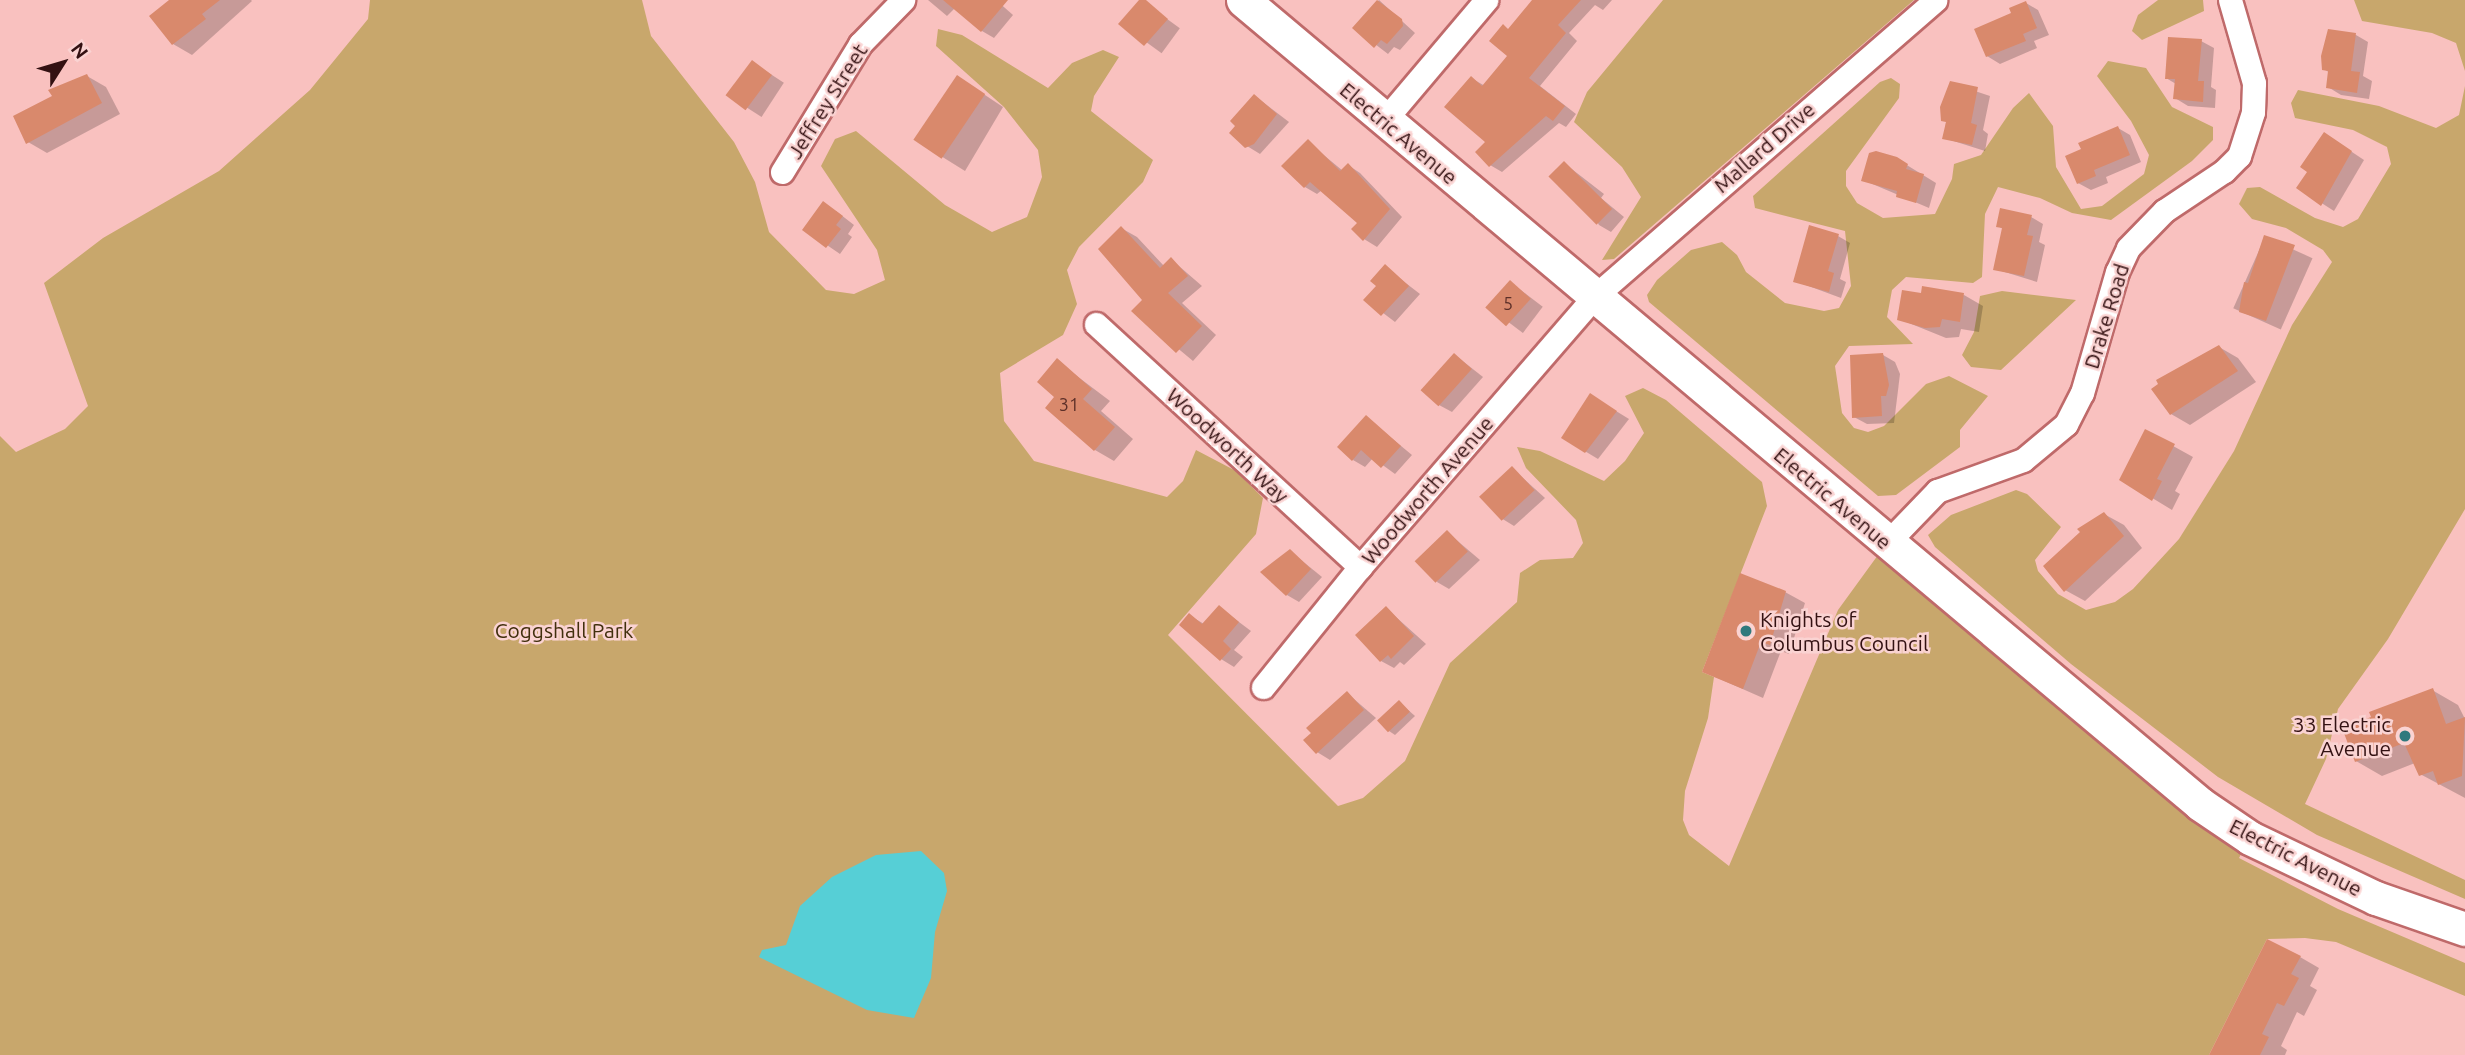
<!DOCTYPE html>
<style>
body{margin:0}
#map{position:relative;width:2465px;height:1055px;overflow:hidden;background:#f9c1bf;font-family:Ubuntu,sans-serif}
div>[style]{position:absolute}
.green>*{inset:0;background:#c8a76c}
.water>*{inset:0;background:#56cfd6}
.shadow>*{inset:0;background:#0003;transform-origin:0 0}
.building>*{inset:0;background:#d9896c;transform-origin:0 0}
.roads{filter:drop-shadow(2px 0 #bf6a6a) drop-shadow(-2px 0 #bf6a6a) drop-shadow(0 2px #bf6a6a) drop-shadow(0 -2px #bf6a6a)}
.minor>*{height:23px;margin:-11.5px;padding:0 11.5px;transform-origin:11.5px;border-radius:11.5px;background:#fff}
.secondary>*{height:33px;margin:-16.5px;padding:0 16.5px;transform-origin:16.5px;border-radius:16.5px;background:#fff}
.dots>*{width:19px;height:19px;translate:-50% -50%;box-sizing:border-box;border:4px solid #fad3d2;border-radius:50%}
span{translate:-50% -50%;white-space:nowrap;text-align:center;line-height:1.15;-webkit-text-stroke:5px #fad3d2;paint-order:stroke}
.number-label{font-size:18px;color:#5c2f28}
.number-label span{-webkit-text-stroke-width:0}
.street-label{font-size:21px;color:#331112}
.poi-label{font-size:21px;color:#331112}
.left{translate:0 -50%;text-align:left}
.right{translate:-100% -50%;text-align:right}
.park-label{font-size:21px;color:#412f0d}
.north{position:absolute;left:28px;top:28px;width:70px;height:70px;-webkit-text-stroke:5px #fad3d2;paint-order:stroke;rotate:53deg;font-size:19px;font-weight:700;line-height:28px;text-align:center;color:#331112}
.north::after{content:'';display:block;margin:auto;width:24px;height:32px;background:#331112;clip-path:polygon(50% 0,100% 100%,50% 72%,0 100%)}
</style>
<div id="map">
<div class="green">
<div style="clip-path:polygon(370px 0,642px 0,651px 36px,734px 142px,755px 182px,769px 232px,826px 290px,854px 294px,885px 280px,877px 250px,821px 166px,835px 139px,856px 131px,945px 205px,992px 232px,1027px 217px,1042px 177px,1038px 150px,1004px 107px,936px 46px,938px 29px,962px 35px,1048px 88px,1072px 63px,1103px 50px,1119px 57px,1094px 96px,1091px 111px,1153px 160px,1143px 182px,1079px 247px,1067px 270px,1077px 304px,1063px 335px,1000px 373px,1004px 421px,1034px 461px,1167px 497px,1183px 481px,1196px 450px,1236px 471px,1263px 498px,1256px 534px,1168px 635px,1338px 806px,1363px 798px,1405px 761px,1450px 663px,1517px 602px,1520px 573px,1540px 560px,1573px 558px,1583px 543px,1576px 520px,1526px 468px,1517px 447px,1540px 451px,1604px 481px,1625px 461px,1644px 433px,1625px 396px,1643px 388px,1666px 400px,1762px 482px,1767px 506px,1702px 672px,1714px 677px,1708px 718px,1685px 791px,1683px 820px,1689px 835px,1729px 866px,1838px 610px,1886px 544px,2250px 838px,2239px 858px,2338px 909px,2465px 963px,2465px 996px,2336px 942px,2305px 938px,2267px 939px,2209px 1055px,0 1055px,0 436px,16px 452px,65px 429px,88px 406px,44px 283px,103px 238px,219px 171px,310px 90px,368px 19px)"></div>
<div style="clip-path:polygon(1663px 0,1914px 0,1614px 259px,1602px 260px,1641px 197px,1622px 167px,1574px 122px,1587px 92px)"></div>
<div style="clip-path:polygon(2158px 0,2203px 0,2204px 11px,2142px 40px,2132px 31px,2138px 15px)"></div>
<div style="clip-path:polygon(2354px 0,2465px 0,2465px 71px,2456px 43px,2432px 33px,2362px 21px)"></div>
<div style="clip-path:polygon(2108px 61px,2146px 68px,2172px 107px,2213px 127px,2213px 140px,2192px 161px,2111px 220px,2072px 213px,2040px 198px,1998px 187px,1985px 214px,1982px 277px,1973px 283px,1906px 277px,1892px 290px,1887px 317px,1913px 344px,1849px 346px,1835px 366px,1842px 413px,1854px 428px,1868px 432px,1884px 426px,1926px 384px,1949px 376px,1988px 396px,1960px 430px,1960px 447px,1896px 495px,1878px 496px,1649px 302px,1647px 295px,1657px 280px,1691px 250px,1722px 242px,1737px 255px,1746px 272px,1785px 303px,1824px 311px,1839px 308px,1851px 286px,1845px 231px,1755px 208px,1753px 196px,1880px 82px,1891px 78px,1900px 84px,1899px 98px,1846px 171px,1846px 186px,1857px 203px,1883px 218px,1935px 214px,1952px 179px,1954px 164px,1981px 155px,2013px 108px,2029px 93px,2053px 126px,2056px 167px,2081px 209px,2102px 206px,2144px 174px,2149px 155px,2131px 121px,2097px 76px)"></div>
<div style="clip-path:polygon(2465px 86px,2465px 509px,2388px 639px,2338px 709px,2326px 759px,2305px 804px,2465px 880px,2465px 899px,2317px 835px,2218px 777px,2071px 664px,1935px 547px,1928px 535px,1951px 515px,2016px 490px,2027px 494px,2061px 527px,2035px 560px,2038px 571px,2058px 594px,2086px 610px,2115px 602px,2133px 589px,2179px 539px,2234px 451px,2292px 325px,2332px 262px,2323px 250px,2286px 228px,2252px 219px,2239px 204px,2247px 188px,2260px 187px,2315px 218px,2343px 227px,2358px 219px,2391px 164px,2387px 147px,2353px 130px,2295px 118px,2291px 103px,2298px 90px,2379px 106px,2436px 128px,2459px 115px)"></div>
<div style="clip-path:polygon(2002px 291px,2076px 300px,2001px 370px,1971px 367px,1962px 355px,1974px 332px,1980px 296px)"></div>
</div>
<div class="water">
<div style="clip-path:polygon(921px 851px,944px 873px,947px 891px,935px 932px,931px 978px,914px 1018px,867px 1010px,759px 957px,762px 950px,786px 945px,800px 906px,832px 877px,876px 855px)"></div>
</div>
<div class="shadow">
<div style="clip-path:polygon(174px 0,251px 0,252px 1px,192px 55px,173px 44px)"></div>
<div style="clip-path:polygon(928px 0,954px 0,959px 4px,947px 16px)"></div>
<div style="clip-path:polygon(975px 0,996px 0,1013px 15px,994px 38px,982px 31px)"></div>
<div style="left:1141px;top:0;width:48px;height:31px;rotate:36deg"></div>
<div style="clip-path:polygon(1379px 0,1415px 33px,1400px 50px,1394px 47px,1388px 54px,1354px 28px)"></div>
<div style="clip-path:polygon(1534px 0,1612px 0,1603px 10px,1595px 5px,1569px 33px,1577px 41px,1540px 86px,1576px 114px,1566px 127px,1559px 123px,1502px 172px,1490px 165px,1471px 78px,1485px 86px,1509px 55px,1503px 26px,1509px 30px)"></div>
<div style="clip-path:polygon(2026px 3px,2038px 10px,2049px 35px,2034px 41px,2037px 48px,2000px 64px,1987px 56px,2013px 14px)"></div>
<div style="clip-path:polygon(2329px 31px,2356px 35px,2368px 42px,2363px 76px,2372px 81px,2369px 99px,2341px 95px,2328px 87px,2330px 73px,2324px 69px)"></div>
<div style="clip-path:polygon(2201px 41px,2214px 48px,2211px 87px,2216px 90px,2215px 108px,2188px 106px,2175px 98px,2176px 84px,2166px 78px)"></div>
<div style="left:752px;top:62px;width:38px;height:41px;rotate:33deg"></div>
<div style="clip-path:polygon(87px 76px,106px 87px,120px 114px,47px 153px,28px 142px,54px 97px)"></div>
<div style="clip-path:polygon(1951px 83px,1990px 96px,1983px 130px,1988px 134px,1985px 151px,1944px 138px)"></div>
<div style="clip-path:polygon(976px 89px,1003px 107px,965px 171px,920px 143px)"></div>
<div style="clip-path:polygon(1255px 96px,1289px 122px,1260px 154px,1247px 146px)"></div>
<div style="clip-path:polygon(2118px 128px,2130px 135px,2141px 162px,2106px 177px,2108px 183px,2091px 190px,2078px 183px)"></div>
<div style="clip-path:polygon(1308px 142px,1343px 171px,1348px 165px,1360px 173px,1402px 217px,1377px 247px,1364px 239px,1359px 223px,1322px 190px,1317px 194px,1305px 187px)"></div>
<div style="clip-path:polygon(2337px 142px,2364px 160px,2334px 211px,2298px 188px)"></div>
<div style="clip-path:polygon(1897px 159px,1936px 183px,1929px 208px,1863px 180px)"></div>
<div style="clip-path:polygon(1564px 163px,1604px 194px,1601px 198px,1624px 217px,1611px 232px,1599px 225px)"></div>
<div style="clip-path:polygon(836px 211px,854px 225px,848px 234px,852px 237px,840px 254px,805px 230px)"></div>
<div style="clip-path:polygon(2031px 217px,2043px 224px,2039px 242px,2045px 245px,2037px 282px,1995px 269px,2003px 229px,1998px 226px)"></div>
<div style="clip-path:polygon(1121px 228px,1137px 237px,1164px 266px,1172px 260px,1202px 286px,1182px 303px,1216px 335px,1193px 361px,1133px 311px,1144px 300px)"></div>
<div style="clip-path:polygon(1838px 236px,1850px 243px,1840px 279px,1846px 282px,1841px 298px,1795px 281px)"></div>
<div style="left:2265px;top:237px;width:52px;height:78px;rotate:24deg"></div>
<div style="clip-path:polygon(1385px 267px,1420px 294px,1395px 322px,1366px 300px,1378px 286px)"></div>
<div style="left:1510px;top:282px;width:41px;height:33px;rotate:37deg"></div>
<div style="clip-path:polygon(1964px 295px,1983px 306px,1979px 332px,1961px 329px,1959px 337px,1946px 338px,1899px 319px)"></div>
<div style="clip-path:polygon(2219px 347px,2238px 358px,2256px 382px,2190px 425px,2171px 414px,2158px 381px)"></div>
<div style="clip-path:polygon(1455px 355px,1483px 377px,1452px 412px,1439px 405px)"></div>
<div style="clip-path:polygon(1883px 355px,1895px 362px,1900px 374px,1894px 423px,1867px 424px,1854px 417px)"></div>
<div style="clip-path:polygon(1057px 361px,1110px 401px,1101px 411px,1133px 439px,1114px 461px,1095px 450px,1057px 396px)"></div>
<div style="clip-path:polygon(1603px 403px,1629px 419px,1598px 459px,1563px 438px)"></div>
<div style="clip-path:polygon(1366px 417px,1412px 455px,1395px 474px,1373px 458px,1365px 467px,1353px 460px)"></div>
<div style="clip-path:polygon(2146px 431px,2193px 457px,2175px 491px,2180px 494px,2172px 510px,2121px 479px)"></div>
<div style="clip-path:polygon(1512px 468px,1545px 498px,1514px 526px,1501px 518px)"></div>
<div style="clip-path:polygon(2104px 514px,2124px 525px,2142px 548px,2085px 601px,2065px 590px)"></div>
<div style="clip-path:polygon(1447px 532px,1480px 560px,1449px 589px,1437px 582px)"></div>
<div style="clip-path:polygon(1290px 551px,1322px 577px,1299px 602px,1287px 595px)"></div>
<div style="clip-path:polygon(1785px 592px,1805px 603px,1789px 654px,1781px 651px,1763px 698px,1704px 672px)"></div>
<div style="clip-path:polygon(1219px 607px,1251px 631px,1234px 650px,1243px 657px,1234px 667px,1221px 659px,1189px 615px,1204px 624px)"></div>
<div style="clip-path:polygon(1386px 608px,1426px 644px,1404px 665px,1400px 662px,1394px 668px,1381px 661px)"></div>
<div style="clip-path:polygon(2432px 690px,2458px 705px,2465px 719px,2465px 798px,2420px 774px,2415px 763px,2382px 776px,2356px 761px)"></div>
<div style="clip-path:polygon(1347px 693px,1376px 718px,1330px 760px,1317px 752px,1313px 733px)"></div>
<div style="clip-path:polygon(1399px 702px,1415px 716px,1395px 735px,1389px 731px)"></div>
<div style="clip-path:polygon(2300px 957px,2319px 968px,2310px 986px,2317px 990px,2304px 1016px,2297px 1012px,2281px 1046px,2287px 1050px,2285px 1055px,2211px 1055px)"></div>
</div>
<div class="building">
<div style="clip-path:polygon(169px 0,220px 0,202px 14px,206px 19px,172px 45px,149px 16px)"></div>
<div style="clip-path:polygon(943px 0,1008px 0,981px 32px)"></div>
<div style="clip-path:polygon(1139px 0,1146px 0,1168px 19px,1144px 46px,1118px 24px)"></div>
<div style="clip-path:polygon(1377px 0,1402px 19px,1403px 26px,1387px 44px,1381px 40px,1374px 48px,1352px 28px)"></div>
<div style="clip-path:polygon(1532px 0,1581px 0,1558px 25px,1566px 33px,1529px 78px,1565px 106px,1553px 121px,1546px 116px,1489px 167px,1475px 152px,1485px 142px,1444px 107px,1471px 76px,1482px 86px,1507px 56px,1489px 41px,1503px 24px,1508px 29px)"></div>
<div style="clip-path:polygon(2026px 1px,2037px 28px,2023px 34px,2026px 41px,1986px 57px,1974px 29px,2011px 13px,2009px 8px)"></div>
<div style="clip-path:polygon(2328px 29px,2356px 33px,2351px 71px,2360px 72px,2357px 93px,2326px 88px,2328px 71px,2322px 70px,2321px 56px)"></div>
<div style="clip-path:polygon(2168px 37px,2202px 39px,2198px 81px,2204px 81px,2203px 102px,2173px 99px,2175px 79px,2165px 79px)"></div>
<div style="left:752px;top:60px;width:25px;height:44px;rotate:37deg"></div>
<div style="clip-path:polygon(87px 74px,102px 103px,26px 144px,13px 116px,52px 96px,48px 90px)"></div>
<div style="left:957px;top:75px;width:34px;height:78px;rotate:34deg"></div>
<div style="clip-path:polygon(1950px 81px,1978px 87px,1971px 123px,1977px 125px,1972px 145px,1942px 139px,1946px 122px,1941px 121px,1940px 107px)"></div>
<div style="clip-path:polygon(1254px 94px,1277px 114px,1254px 144px,1245px 148px,1229px 133px,1235px 126px,1230px 121px)"></div>
<div style="clip-path:polygon(2118px 126px,2130px 155px,2094px 170px,2096px 176px,2077px 184px,2065px 156px,2081px 149px,2078px 143px)"></div>
<div style="clip-path:polygon(2324px 132px,2352px 151px,2321px 206px,2296px 188px,2307px 172px,2300px 167px)"></div>
<div style="clip-path:polygon(1308px 139px,1340px 171px,1348px 163px,1390px 209px,1363px 241px,1351px 229px,1357px 223px,1310px 182px,1304px 188px,1281px 166px)"></div>
<div style="clip-path:polygon(1876px 151px,1897px 157px,1908px 164px,1906px 169px,1924px 174px,1916px 203px,1896px 197px,1897px 191px,1861px 181px,1869px 153px)"></div>
<div style="left:1564px;top:161px;width:68px;height:22px;rotate:45deg"></div>
<div style="clip-path:polygon(823px 201px,843px 216px,836px 225px,841px 229px,826px 248px,802px 230px)"></div>
<div style="clip-path:polygon(2000px 208px,2032px 215px,2027px 235px,2033px 236px,2024px 276px,1993px 270px,2002px 228px,1996px 227px)"></div>
<div style="clip-path:polygon(1809px 225px,1839px 234px,1828px 271px,1834px 273px,1829px 292px,1793px 282px)"></div>
<div style="clip-path:polygon(1121px 226px,1160px 268px,1171px 257px,1188px 276px,1168px 293px,1202px 326px,1176px 353px,1131px 311px,1142px 300px,1098px 249px)"></div>
<div style="clip-path:polygon(2264px 235px,2295px 245px,2266px 321px,2239px 312px,2244px 282px,2248px 283px)"></div>
<div style="clip-path:polygon(1385px 264px,1409px 286px,1381px 316px,1363px 300px,1376px 286px,1370px 281px)"></div>
<div style="left:1510px;top:280px;width:28px;height:37px;rotate:42deg"></div>
<div style="clip-path:polygon(1922px 286px,1964px 293px,1960px 322px,1942px 319px,1940px 327px,1925px 328px,1897px 320px,1902px 290px,1921px 293px)"></div>
<div style="clip-path:polygon(2219px 345px,2238px 371px,2170px 415px,2151px 389px,2158px 384px,2156px 380px)"></div>
<div style="left:1454px;top:353px;width:24px;height:50px;rotate:42deg"></div>
<div style="clip-path:polygon(1883px 353px,1889px 385px,1886px 396px,1881px 396px,1882px 416px,1852px 418px,1850px 355px)"></div>
<div style="clip-path:polygon(1057px 358px,1092px 389px,1083px 399px,1115px 427px,1094px 451px,1045px 408px,1054px 397px,1037px 382px)"></div>
<div style="clip-path:polygon(1590px 393px,1617px 411px,1585px 453px,1561px 438px)"></div>
<div style="clip-path:polygon(1366px 415px,1401px 446px,1381px 468px,1361px 450px,1352px 461px,1337px 447px)"></div>
<div style="clip-path:polygon(2145px 429px,2175px 444px,2157px 479px,2162px 481px,2152px 501px,2119px 480px)"></div>
<div style="left:1512px;top:466px;width:33px;height:45px;rotate:47deg"></div>
<div style="clip-path:polygon(2104px 512px,2124px 536px,2064px 592px,2043px 566px,2080px 532px,2077px 529px)"></div>
<div style="left:1447px;top:530px;width:30px;height:45px;rotate:46deg"></div>
<div style="clip-path:polygon(1290px 549px,1311px 569px,1286px 596px,1260px 572px)"></div>
<div style="clip-path:polygon(1740px 573px,1786px 591px,1770px 645px,1761px 642px,1743px 689px,1702px 672px)"></div>
<div style="clip-path:polygon(1219px 605px,1239px 622px,1223px 641px,1231px 649px,1220px 661px,1179px 625px,1189px 613px,1202px 624px)"></div>
<div style="clip-path:polygon(1386px 606px,1414px 636px,1391px 659px,1388px 655px,1380px 662px,1355px 635px)"></div>
<div style="clip-path:polygon(2433px 688px,2446px 724px,2465px 717px,2462px 776px,2438px 785px,2433px 771px,2419px 776px,2404px 743px,2355px 762px,2342px 728px,2371px 717px,2369px 712px)"></div>
<div style="clip-path:polygon(1347px 691px,1364px 710px,1316px 754px,1303px 740px,1311px 733px,1306px 728px)"></div>
<div style="left:1399px;top:700px;width:16px;height:30px;rotate:47deg"></div>
<div style="clip-path:polygon(2267px 939px,2301px 956px,2291px 974px,2299px 978px,2293px 989px,2284px 1006px,2277px 1003px,2262px 1034px,2269px 1037px,2260px 1055px,2209px 1055px)"></div>
</div>
<div class="roads">
<div class="minor">
<div style="left:1383px;top:122px;width:160px;rotate:-49.8deg"></div>
<div style="left:782px;top:172px;width:150px;rotate:-58.6deg"></div>
<div style="left:860px;top:44px;width:62px;rotate:-45.7deg"></div>
<div style="left:1096px;top:324px;width:359px;rotate:42.6deg"></div>
<div style="left:1886px;top:544px;width:74px;rotate:-46.1deg"></div>
<div style="left:1937px;top:491px;width:91px;rotate:-19.8deg"></div>
<div style="left:2023px;top:460px;width:56px;rotate:-39.9deg"></div>
<div style="left:2066px;top:424px;width:35px;rotate:-63deg"></div>
<div style="left:2082px;top:393px;width:126px;rotate:-73.9deg"></div>
<div style="left:2117px;top:272px;width:26px;rotate:-65deg"></div>
<div style="left:2128px;top:248px;width:52px;rotate:-45.8deg"></div>
<div style="left:2164px;top:211px;width:72px;rotate:-33.7deg"></div>
<div style="left:2224px;top:171px;width:21px;rotate:-45deg"></div>
<div style="left:2239px;top:156px;width:46px;rotate:-72.3deg"></div>
<div style="left:2253px;top:112px;width:29px;rotate:-88deg"></div>
<div style="left:2254px;top:83px;width:86px;rotate:-106.1deg"></div>
<div style="left:1263px;top:687px;width:154px;rotate:-51.1deg"></div>
<div style="left:1360px;top:567px;width:359px;rotate:-49.1deg"></div>
<div style="left:1595px;top:296px;width:451px;rotate:-41deg"></div>
</div>
<div class="secondary">
<div style="left:1243px;top:0;width:1250px;rotate:40.03deg"></div>
<div style="left:2200px;top:804px;width:60px;rotate:34.2deg"></div>
<div style="left:2250px;top:838px;width:140px;rotate:25.5deg"></div>
<div style="left:2376px;top:898px;width:94px;rotate:19.2deg"></div>
</div>
</div>
<div class="dots">
<div style="left:1746px;top:631px;background:#30797d"></div>
<div style="left:2405px;top:736px;background:#30797d"></div>
</div>
<div class="number-label">
<span style="left:1508px;top:303px">5</span>
<span style="left:1069px;top:404px">31</span>
</div>
<div class="street-label">
<span style="left:827px;top:101px;rotate:-58deg">Jeffrey Street</span>
<span style="left:1399px;top:133px;rotate:40deg">Electric Avenue</span>
<span style="left:1764px;top:147px;rotate:-41deg">Mallard Drive</span>
<span style="left:2106px;top:316px;rotate:-73deg">Drake Road</span>
<span style="left:1228px;top:445px;rotate:43deg">Woodworth Way</span>
<span style="left:1427px;top:490px;rotate:-49deg">Woodworth Avenue</span>
<span style="left:1833px;top:498px;rotate:40deg">Electric Avenue</span>
<span style="left:2296px;top:857px;rotate:27deg">Electric Avenue</span>
</div>
<div class="poi-label">
<span class="left" style="left:1760px;top:631px">Knights of<br>Columbus Council</span>
<span class="right" style="left:2391px;top:736px">33 Electric<br>Avenue</span>
</div>
<div class="park-label">
<span style="left:564px;top:630px">Coggshall Park</span>
</div>
<div class="north">N</div>
</div>
